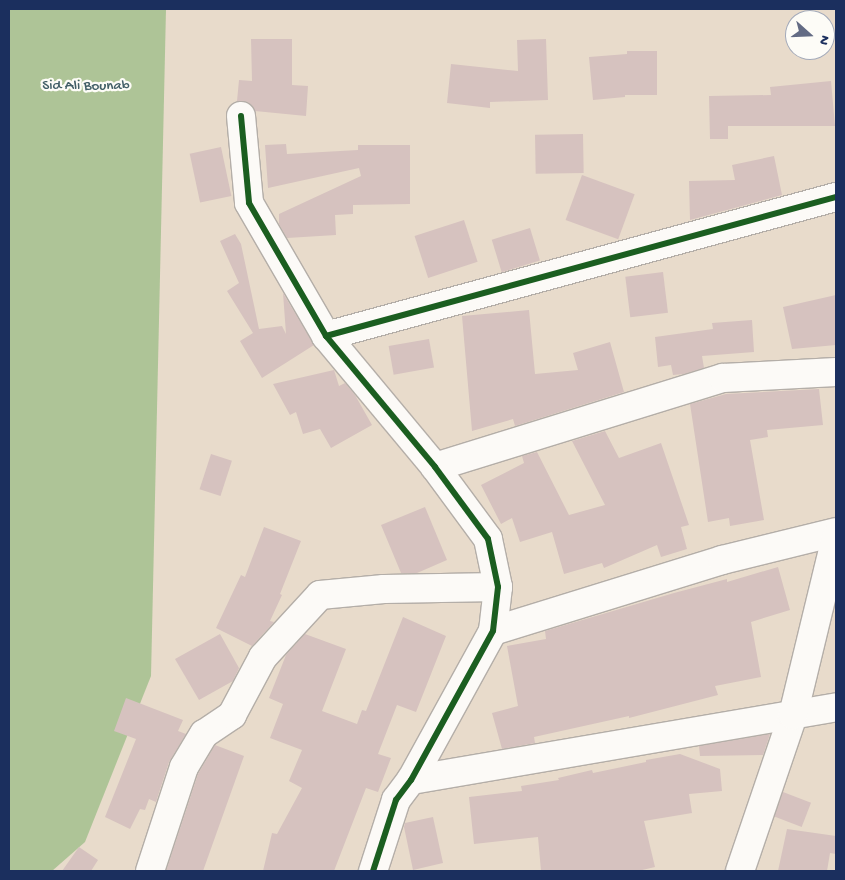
<!DOCTYPE html>
<style>
body{margin:0}
#map{position:relative;width:845px;height:880px;overflow:hidden;background:#e8dbcb;font-family:"Gochi Hand",sans-serif}
div>[style]{position:absolute}
.forest>*{inset:0;background:#aec497}
.building>*{inset:0;background:#d6c2bf;transform-origin:0 0}
.roads{filter:drop-shadow(1px 0 #b4aea8) drop-shadow(-1px 0 #b4aea8) drop-shadow(0 1px #b4aea8) drop-shadow(0 -1px #b4aea8)}
.minor>*{height:28px;margin:-14px;padding:0 14px;transform-origin:14px;border-radius:14px;background:#fcfaf7}
.cycleway>*{height:6px;margin:-3px;padding:0 3px;transform-origin:3px;border-radius:3px;background:#1b5e20}
span{translate:-50% -50%;white-space:nowrap;text-align:center;line-height:1.15;-webkit-text-stroke:4.5px #fdfcf7;paint-order:stroke}
.park-label{font-size:15px;color:#425f67}
.frame{position:absolute;inset:0;border:10px solid #1b2f5e;pointer-events:none}
.north{position:absolute;left:785px;top:10px;width:50px;height:50px;box-sizing:border-box;background:#fdfcf7;border:1px solid #a3aaba;border-radius:50%;rotate:110deg;font-size:14px;font-weight:700;line-height:20px;text-align:center;color:#1b2f5e}
.north::after{content:'';display:block;margin:auto;width:18px;height:22px;background:#636b84;clip-path:polygon(50% 0,100% 100%,50% 72%,0 100%)}
</style>
<div id="map">
<div class="forest">
<div style="clip-path:polygon(9px 9px,166px 9px,151px 676px,85px 842px,52px 871px,9px 871px)"></div>
</div>
<div class="building">
<div style="clip-path:polygon(251px 39px,292px 39px,292px 85px,308px 86px,306px 116px,255px 111px,248px 102px,237px 101px,239px 80px,252px 81px)"></div>
<div style="clip-path:polygon(546px 39px,548px 100px,490px 102px,490px 108px,447px 103px,451px 64px,518px 71px,517px 40px)"></div>
<div style="clip-path:polygon(627px 51px,657px 51px,657px 95px,625px 95px,625px 97px,593px 100px,589px 57px,627px 54px)"></div>
<div style="clip-path:polygon(831px 81px,835px 126px,728px 126px,728px 139px,710px 139px,709px 96px,771px 95px,770px 87px)"></div>
<div style="left:583px;top:134px;width:39px;height:48px;rotate:89deg"></div>
<div style="clip-path:polygon(286px 144px,287px 154px,358px 150px,358px 145px,410px 145px,410px 204px,353px 205px,353px 214px,335px 215px,336px 235px,287px 238px,279px 224px,279px 214px,361px 176px,359px 168px,268px 188px,265px 145px)"></div>
<div style="left:221px;top:147px;width:50px;height:32px;rotate:78deg"></div>
<div style="clip-path:polygon(774px 156px,782px 195px,690px 220px,689px 181px,735px 180px,732px 165px)"></div>
<div style="left:582px;top:175px;width:56px;height:48px;rotate:20deg"></div>
<div style="left:464px;top:220px;width:44px;height:52px;rotate:72deg"></div>
<div style="left:530px;top:228px;width:34px;height:40px;rotate:73deg"></div>
<div style="clip-path:polygon(235px 234px,241px 244px,259px 329px,282px 326px,286px 334px,283px 293px,314px 345px,262px 378px,240px 341px,253px 333px,227px 291px,239px 283px,220px 241px)"></div>
<div style="left:663px;top:272px;width:41px;height:38px;rotate:83deg"></div>
<div style="clip-path:polygon(836px 295px,836px 345px,792px 349px,783px 307px)"></div>
<div style="clip-path:polygon(529px 310px,535px 374px,578px 370px,573px 353px,610px 342px,624px 392px,515px 426px,513px 419px,472px 431px,462px 316px)"></div>
<div style="clip-path:polygon(752px 320px,754px 352px,702px 356px,704px 368px,684px 374px,673px 375px,671px 365px,658px 367px,655px 337px,713px 329px,712px 323px)"></div>
<div style="left:429px;top:339px;width:29px;height:41px;rotate:80deg"></div>
<div style="clip-path:polygon(334px 370px,339px 386px,345px 383px,355px 395px,372px 425px,331px 448px,320px 429px,303px 434px,296px 412px,290px 415px,273px 384px)"></div>
<div style="clip-path:polygon(819px 389px,823px 425px,767px 430px,768px 437px,750px 440px,764px 520px,730px 526px,729px 518px,708px 522px,690px 404px,726px 394px)"></div>
<div style="clip-path:polygon(605px 431px,619px 458px,661px 443px,689px 525px,681px 527px,687px 549px,661px 557px,657px 545px,604px 568px,602px 563px,564px 574px,552px 532px,520px 542px,512px 518px,501px 524px,481px 485px,524px 463px,522px 456px,537px 452px,569px 515px,605px 505px,572px 441px)"></div>
<div style="left:211px;top:454px;width:22px;height:37px;rotate:18deg"></div>
<div style="clip-path:polygon(425px 507px,447px 560px,417px 573px,401px 573px,381px 525px)"></div>
<div style="clip-path:polygon(264px 527px,301px 541px,280px 594px,282px 595px,270px 621px,274px 622px,252px 646px,216px 628px,241px 575px,245px 577px)"></div>
<div style="clip-path:polygon(778px 567px,790px 610px,751px 622px,761px 677px,715px 686px,718px 695px,629px 718px,629px 716px,534px 737px,535px 743px,502px 749px,492px 713px,518px 706px,507px 646px,546px 639px,545px 631px,674px 593px,727px 579px,727px 582px)"></div>
<div style="clip-path:polygon(403px 617px,446px 636px,416px 712px,397px 705px,378px 754px,391px 758px,378px 792px,366px 788px,334px 871px,263px 871px,272px 833px,277px 834px,302px 788px,289px 781px,302px 750px,270px 738px,283px 704px,269px 698px,286px 655px,305px 634px,346px 649px,322px 711px,357px 724px,362px 710px,366px 711px)"></div>
<div style="clip-path:polygon(220px 634px,239px 668px,233px 681px,199px 700px,175px 659px)"></div>
<div style="clip-path:polygon(126px 698px,183px 720px,178px 731px,186px 734px,169px 762px,156px 802px,149px 799px,145px 810px,140px 809px,130px 829px,105px 817px,136px 739px,114px 731px)"></div>
<div style="clip-path:polygon(770px 734px,763px 755px,700px 756px,699px 746px)"></div>
<div style="clip-path:polygon(215px 745px,244px 756px,203px 871px,166px 871px,198px 774px)"></div>
<div style="clip-path:polygon(680px 754px,720px 769px,722px 791px,689px 794px,692px 813px,644px 821px,655px 867px,638px 871px,541px 871px,538px 837px,474px 844px,469px 797px,522px 791px,521px 786px,559px 780px,558px 778px,592px 770px,593px 773px,646px 762px,646px 760px)"></div>
<div style="left:783px;top:792px;width:30px;height:26px;rotate:21deg"></div>
<div style="clip-path:polygon(433px 817px,443px 863px,413px 870px,404px 827px,405px 823px)"></div>
<div style="clip-path:polygon(787px 829px,836px 836px,836px 854px,830px 853px,827px 871px,778px 871px)"></div>
<div style="clip-path:polygon(79px 847px,98px 860px,91px 871px,62px 871px)"></div>
</div>
<div class="roads">
<div class="minor">
<div style="left:241px;top:116px;width:87px;rotate:84.7deg"></div>
<div style="left:249px;top:203px;width:154px;rotate:59.9deg"></div>
<div style="left:326px;top:336px;width:170px;rotate:50.2deg"></div>
<div style="left:435px;top:467px;width:89px;rotate:53.6deg"></div>
<div style="left:488px;top:539px;width:49px;rotate:78.2deg"></div>
<div style="left:498px;top:587px;width:44px;rotate:96.5deg"></div>
<div style="left:493px;top:631px;width:170px;rotate:118.8deg"></div>
<div style="left:411px;top:780px;width:25px;rotate:127deg"></div>
<div style="left:396px;top:800px;width:75px;rotate:107.9deg"></div>
<div style="left:326px;top:336px;width:529px;rotate:-15.25deg"></div>
<div style="left:435px;top:467px;width:301px;rotate:-17.2deg"></div>
<div style="left:723px;top:378px;width:113px;rotate:-3deg"></div>
<div style="left:493px;top:631px;width:240px;rotate:-17.2deg"></div>
<div style="left:722px;top:560px;width:117px;rotate:-13.8deg"></div>
<div style="left:411px;top:780px;width:431px;rotate:-9.7deg"></div>
<div style="left:150px;top:871px;width:109px;rotate:-71.9deg"></div>
<div style="left:184px;top:767px;width:39px;rotate:-59deg"></div>
<div style="left:204px;top:734px;width:34px;rotate:-34deg"></div>
<div style="left:232px;top:715px;width:66px;rotate:-61.9deg"></div>
<div style="left:263px;top:657px;width:84px;rotate:-47.4deg"></div>
<div style="left:320px;top:595px;width:64px;rotate:-5.4deg"></div>
<div style="left:384px;top:589px;width:114px;rotate:-1deg"></div>
<div style="left:740px;top:871px;width:165px;rotate:-71.2deg"></div>
<div style="left:793px;top:715px;width:183px;rotate:-76.4deg"></div>
</div>
</div>
<div class="cycleway">
<div style="left:241px;top:116px;width:87px;rotate:84.7deg"></div>
<div style="left:249px;top:203px;width:154px;rotate:59.9deg"></div>
<div style="left:326px;top:336px;width:170px;rotate:50.2deg"></div>
<div style="left:435px;top:467px;width:89px;rotate:53.6deg"></div>
<div style="left:488px;top:539px;width:49px;rotate:78.2deg"></div>
<div style="left:498px;top:587px;width:44px;rotate:96.5deg"></div>
<div style="left:493px;top:631px;width:170px;rotate:118.8deg"></div>
<div style="left:411px;top:780px;width:25px;rotate:127deg"></div>
<div style="left:396px;top:800px;width:75px;rotate:107.9deg"></div>
<div style="left:326px;top:336px;width:529px;rotate:-15.25deg"></div>
</div>
<div class="park-label">
<span style="left:86px;top:87px">Sid Ali Bounab</span>
</div>
<div class="frame"></div>
<div class="north">N</div>
</div>
